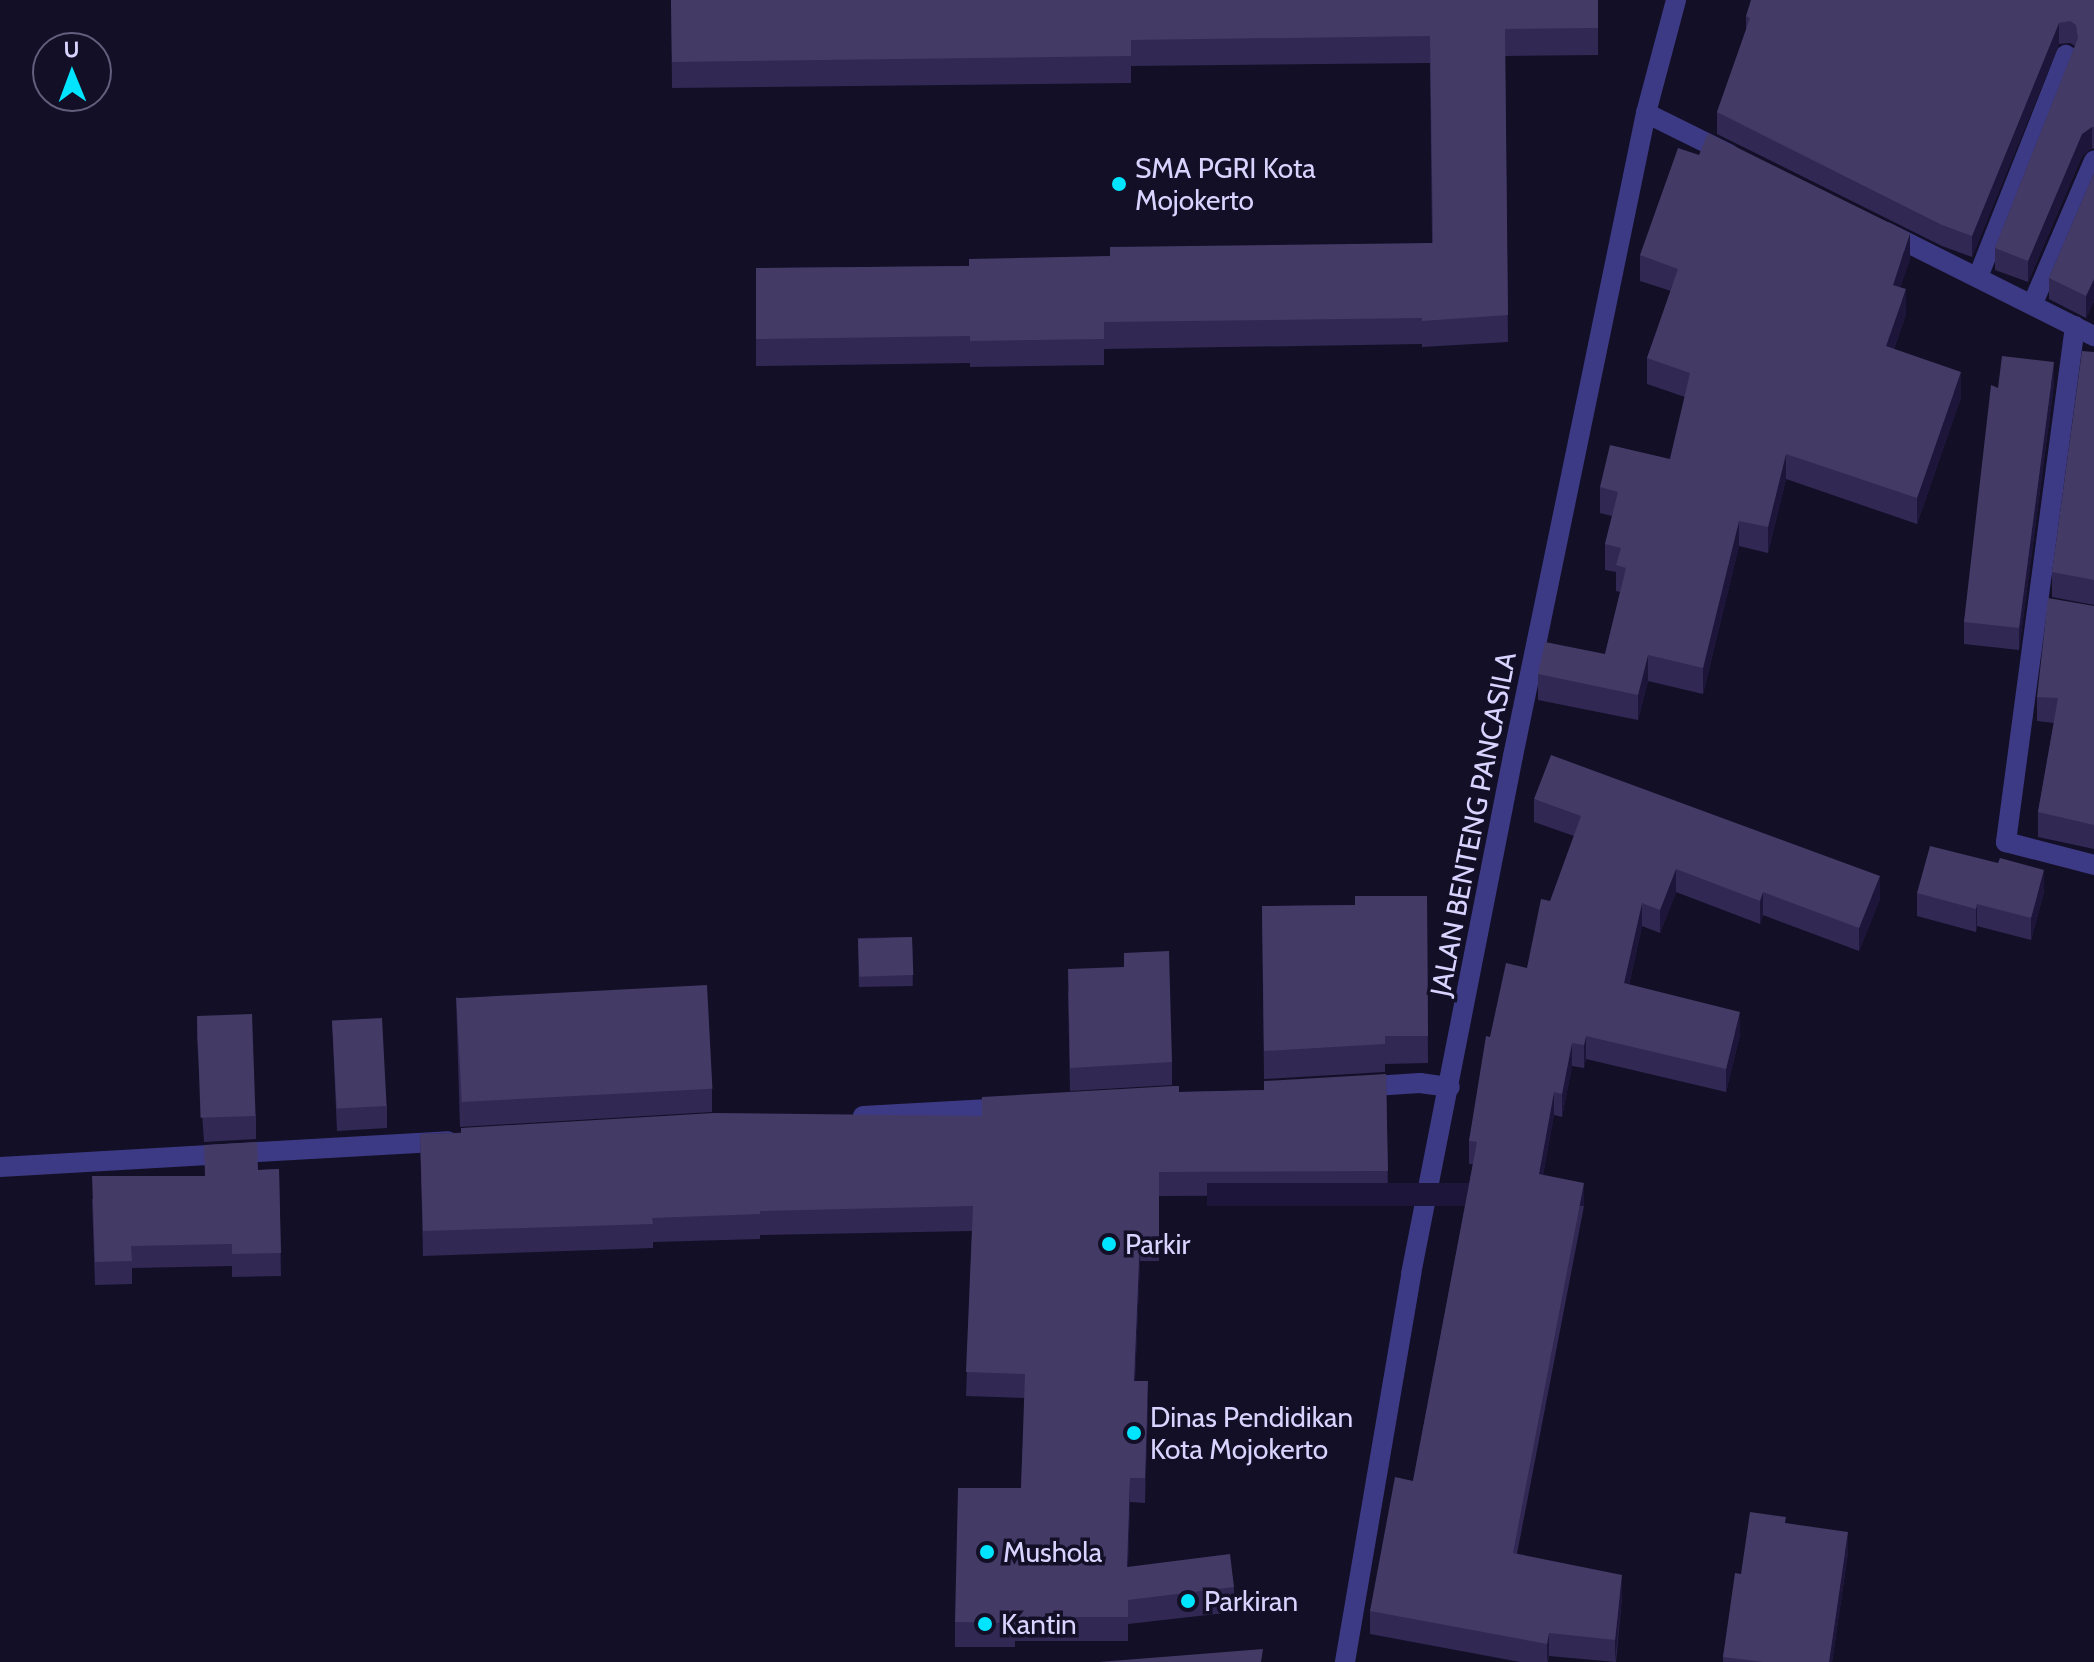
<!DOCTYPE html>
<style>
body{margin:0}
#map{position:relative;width:2094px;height:1662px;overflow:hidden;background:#130f26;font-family:Cabin,sans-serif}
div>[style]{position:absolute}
.minor>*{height:20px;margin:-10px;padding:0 10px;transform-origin:10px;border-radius:10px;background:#3d3a85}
.wall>*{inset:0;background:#312854;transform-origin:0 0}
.shaded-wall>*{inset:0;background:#1d163a;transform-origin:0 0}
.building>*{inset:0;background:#433a66;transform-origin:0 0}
.dots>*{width:22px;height:22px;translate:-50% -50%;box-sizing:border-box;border:4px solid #130f26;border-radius:50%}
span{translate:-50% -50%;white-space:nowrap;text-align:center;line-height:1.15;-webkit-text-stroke:7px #130f26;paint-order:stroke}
.poi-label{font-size:28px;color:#d9d4ff}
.left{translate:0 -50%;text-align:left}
.street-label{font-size:28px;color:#d9d4ff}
.north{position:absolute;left:32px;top:32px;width:80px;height:80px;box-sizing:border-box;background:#130f26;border:2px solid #625e7d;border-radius:50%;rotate:359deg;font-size:22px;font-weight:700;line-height:32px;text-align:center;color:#d9d4ff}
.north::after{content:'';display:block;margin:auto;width:28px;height:36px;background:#00e5ff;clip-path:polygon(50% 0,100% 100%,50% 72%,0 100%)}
</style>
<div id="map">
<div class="minor">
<div style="left:1646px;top:113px;width:93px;rotate:26.3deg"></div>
<div style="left:1886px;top:232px;width:233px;rotate:26.6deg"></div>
<div style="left:1978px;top:277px;width:239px;rotate:-68.4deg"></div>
<div style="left:2033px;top:303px;width:155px;rotate:-66.8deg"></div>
<div style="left:2075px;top:326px;width:521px;rotate:97.62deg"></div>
<div style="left:2006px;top:842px;width:91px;rotate:14.6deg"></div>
<div style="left:1358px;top:1087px;width:62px;rotate:-3.7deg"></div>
<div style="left:1420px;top:1083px;width:30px;rotate:8deg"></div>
<div style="left:863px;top:1116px;width:144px;rotate:-3.2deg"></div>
<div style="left:0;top:1167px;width:449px;rotate:-3.3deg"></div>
<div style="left:1345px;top:1662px;width:394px;rotate:-80.3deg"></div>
<div style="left:1411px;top:1274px;width:528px;rotate:-78.86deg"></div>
<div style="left:1513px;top:756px;width:657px;rotate:-78.31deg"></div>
<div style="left:1646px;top:113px;width:117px;rotate:-75.1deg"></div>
</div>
<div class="wall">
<div style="clip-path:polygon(671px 0,1598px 0,1598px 55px,1505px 56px,1508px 342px,1422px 347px,1422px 344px,1104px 349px,1104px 365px,970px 367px,970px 363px,756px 366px,756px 268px,969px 266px,1110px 256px,1432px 243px,1430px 63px,1131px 66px,1131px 83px,672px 88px)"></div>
<div style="clip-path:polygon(2094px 0,2094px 149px,2092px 148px,2082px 156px,2028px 282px,1995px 270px,1995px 248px,2075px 46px,2070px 43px,2059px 44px,1972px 257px,1942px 246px,1717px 134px,1717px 112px,1746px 31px,1746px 16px)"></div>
<div style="clip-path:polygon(2094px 173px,2094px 301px,2086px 318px,2049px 299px,2049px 278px)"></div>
<div style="clip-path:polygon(1640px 255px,1910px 259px,1900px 287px,1906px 314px,1894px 349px,1961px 397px,1917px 524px,1786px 479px,1768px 553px,1739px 546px,1703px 694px,1648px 681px,1638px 720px,1538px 700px,1538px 674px,1605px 654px,1620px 592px,1616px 591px,1616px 572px,1605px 570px,1605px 544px,1612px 516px,1600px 513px,1600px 487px,1670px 459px,1685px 397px,1647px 384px,1647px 358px,1671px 291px,1640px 281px)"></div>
<div style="clip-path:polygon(2094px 352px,2094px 605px,2052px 597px,2052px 572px)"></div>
<div style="clip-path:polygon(2054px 384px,2019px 650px,1964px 644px,1964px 622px,1998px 388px)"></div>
<div style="clip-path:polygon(2094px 606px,2094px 849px,2038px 837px,2038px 812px,2054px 723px,2037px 721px,2037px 697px)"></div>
<div style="clip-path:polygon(1534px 799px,1880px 899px,1859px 951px,1763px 915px,1760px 924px,1676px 892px,1660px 933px,1642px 926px,1629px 985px,1740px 1035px,1726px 1092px,1586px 1059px,1584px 1068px,1572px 1066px,1562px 1117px,1554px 1115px,1543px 1175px,1584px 1206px,1517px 1554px,1622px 1597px,1616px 1662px,1549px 1656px,1548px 1662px,1520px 1662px,1370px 1634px,1370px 1611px,1413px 1481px,1473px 1164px,1469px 1164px,1469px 1141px,1490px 1037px,1527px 968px,1574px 836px,1534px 822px)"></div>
<div style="clip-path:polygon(1998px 863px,2044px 892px,2031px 940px,1977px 926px,1976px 932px,1917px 916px,1917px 893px)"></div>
<div style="clip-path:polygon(1427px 896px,1428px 1063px,1385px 1064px,1385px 1072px,1264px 1079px,1262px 906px,1355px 905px)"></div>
<div style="left:912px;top:937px;width:49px;height:54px;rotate:89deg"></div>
<div style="clip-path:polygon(1068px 991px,1172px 1062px,1172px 1085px,1070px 1091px)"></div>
<div style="clip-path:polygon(456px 997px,712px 1089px,712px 1112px,460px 1127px)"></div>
<div style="clip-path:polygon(197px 1016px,256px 1116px,256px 1139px,204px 1142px,197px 1039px)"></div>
<div style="clip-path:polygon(332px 1020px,387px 1106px,387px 1128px,337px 1131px)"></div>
<div style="clip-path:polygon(1386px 1074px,1388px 1195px,1159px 1196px,1159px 1261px,1140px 1261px,1135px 1381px,1148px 1406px,1145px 1503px,1130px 1502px,1128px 1567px,1234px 1587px,1234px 1612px,1128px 1624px,1128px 1641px,1015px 1641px,1015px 1647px,955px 1647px,955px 1622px,1021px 1488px,1025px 1398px,966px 1396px,972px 1231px,760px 1235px,760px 1239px,653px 1242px,653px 1248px,423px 1256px,420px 1134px,982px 1116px,1179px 1092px,1264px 1090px)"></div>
<div style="clip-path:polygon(279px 1169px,281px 1276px,232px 1277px,232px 1266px,132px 1268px,132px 1284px,95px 1285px,92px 1199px,204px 1176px,258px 1170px)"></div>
<div style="clip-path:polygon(1786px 1523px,1848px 1553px,1832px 1662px,1723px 1662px,1723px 1657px,1741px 1574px)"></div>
</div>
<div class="shaded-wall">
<div style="clip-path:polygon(2059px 23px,2059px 44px,1972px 257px,1972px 236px)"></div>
<div style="clip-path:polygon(2092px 127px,2092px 148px,2082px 156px,2028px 282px,2028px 261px,2082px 134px)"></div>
<div style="clip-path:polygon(1910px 233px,1910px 259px,1893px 310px,1893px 285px)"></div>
<div style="clip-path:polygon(2094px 279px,2094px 301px,2086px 318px,2086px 296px)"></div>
<div style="clip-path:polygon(1906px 289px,1906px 314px,1886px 371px,1886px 346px)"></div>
<div style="clip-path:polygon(2054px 362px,2054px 384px,2019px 650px,2019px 628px)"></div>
<div style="clip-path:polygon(1961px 372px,1961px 397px,1917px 524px,1917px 498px)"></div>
<div style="clip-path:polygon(1786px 454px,1786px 479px,1768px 553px,1768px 527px)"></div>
<div style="clip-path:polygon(1739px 521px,1739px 546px,1703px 694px,1703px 668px)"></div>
<div style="clip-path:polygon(1648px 655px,1648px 681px,1638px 720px,1638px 695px)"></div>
<div style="clip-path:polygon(1676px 869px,1676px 892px,1660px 933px,1660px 910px)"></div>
<div style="clip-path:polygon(2044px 870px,2044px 892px,2031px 940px,2031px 918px)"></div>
<div style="clip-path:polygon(1880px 876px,1880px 899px,1859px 951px,1859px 928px)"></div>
<div style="clip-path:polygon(1763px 892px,1763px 915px,1760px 924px,1760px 901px)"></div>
<div style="clip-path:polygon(1642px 903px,1642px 926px,1624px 1006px,1624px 983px)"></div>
<div style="clip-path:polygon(1977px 904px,1977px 926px,1976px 932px,1976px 909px)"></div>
<div style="clip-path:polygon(1740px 1012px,1740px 1035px,1726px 1092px,1726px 1069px)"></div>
<div style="clip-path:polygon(1586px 1036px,1586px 1059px,1584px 1068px,1584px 1045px)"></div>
<div style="clip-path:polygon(1572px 1043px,1572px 1066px,1562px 1117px,1562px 1094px)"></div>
<div style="clip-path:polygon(1554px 1092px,1554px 1115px,1539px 1197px,1539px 1174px)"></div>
<div style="left:1584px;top:1183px;width:23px;height:377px;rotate:90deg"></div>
<div style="clip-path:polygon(1140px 1236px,1140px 1261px,1134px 1405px,1134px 1381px)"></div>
<div style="clip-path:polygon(1148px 1381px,1148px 1406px,1145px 1503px,1145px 1478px)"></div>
<div style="clip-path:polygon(1130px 1478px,1130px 1502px,1127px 1591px,1127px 1567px)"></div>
<div style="clip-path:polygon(1848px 1532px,1848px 1553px,1832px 1662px,1829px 1662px)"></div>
<div style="clip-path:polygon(1622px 1575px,1622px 1597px,1615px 1662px,1615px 1640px)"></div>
<div style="clip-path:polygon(1549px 1633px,1549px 1656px,1547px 1662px,1547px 1644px)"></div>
</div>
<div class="building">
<div style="clip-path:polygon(671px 0,1598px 0,1598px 28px,1505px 29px,1508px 315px,1422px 321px,1422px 318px,1104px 322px,1104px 339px,970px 341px,970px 336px,756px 339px,756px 268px,969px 266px,969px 259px,1110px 256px,1110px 247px,1433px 243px,1430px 36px,1131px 40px,1131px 56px,672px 62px)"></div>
<div style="clip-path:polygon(1751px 0,2094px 0,2094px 127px,2092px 127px,2082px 134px,2028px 261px,1995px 248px,2078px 38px,2076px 25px,2070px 21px,2059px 23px,1972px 236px,1942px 225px,1717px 112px,1750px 18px,1746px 16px)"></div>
<div style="clip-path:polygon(1708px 133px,1910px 233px,1893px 285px,1906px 289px,1886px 346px,1961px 372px,1917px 498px,1786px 454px,1768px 527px,1739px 521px,1703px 668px,1648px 655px,1638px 695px,1538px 674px,1545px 642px,1605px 654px,1626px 568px,1616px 565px,1621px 548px,1605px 544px,1618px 492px,1600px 487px,1610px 445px,1670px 459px,1690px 373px,1647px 358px,1678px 269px,1640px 255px,1678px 148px,1699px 155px)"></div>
<div style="clip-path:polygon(2094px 173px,2094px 279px,2086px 296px,2049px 278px)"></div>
<div style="clip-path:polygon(2082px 351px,2094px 352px,2094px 580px,2052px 572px)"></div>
<div style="clip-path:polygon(2002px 356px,2054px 362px,2019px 628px,1964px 622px,1991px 385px,1998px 388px)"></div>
<div style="clip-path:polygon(2048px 598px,2094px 606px,2094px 825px,2038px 812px,2058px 698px,2037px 697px)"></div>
<div style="clip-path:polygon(1551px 755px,1880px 876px,1859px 928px,1763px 892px,1760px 901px,1676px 869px,1660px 910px,1642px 903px,1624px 983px,1740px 1012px,1726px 1069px,1586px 1036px,1584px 1045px,1572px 1043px,1562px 1094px,1554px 1092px,1539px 1174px,1584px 1183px,1513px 1553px,1622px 1575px,1615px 1640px,1549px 1633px,1547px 1644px,1370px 1611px,1395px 1477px,1413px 1481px,1477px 1142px,1469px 1141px,1486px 1036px,1490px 1037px,1506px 963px,1527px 968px,1541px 899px,1550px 901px,1581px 816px,1534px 799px)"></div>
<div style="clip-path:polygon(1930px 846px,1998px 863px,2000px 858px,2044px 870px,2031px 918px,1977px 904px,1976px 909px,1917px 893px)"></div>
<div style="clip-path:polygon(1355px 896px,1427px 896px,1428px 1036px,1385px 1036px,1385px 1044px,1264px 1051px,1262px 906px,1355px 905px)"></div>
<div style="left:912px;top:937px;width:38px;height:54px;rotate:88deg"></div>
<div style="clip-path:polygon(1169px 951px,1172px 1062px,1070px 1068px,1068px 969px,1124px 967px,1124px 953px)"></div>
<div style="left:707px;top:985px;width:104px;height:251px;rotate:87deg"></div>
<div style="left:252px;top:1014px;width:102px;height:55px;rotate:88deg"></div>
<div style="left:382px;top:1018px;width:88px;height:50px;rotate:87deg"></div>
<div style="clip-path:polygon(1386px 1074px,1388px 1171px,1159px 1172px,1159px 1236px,1140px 1236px,1134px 1381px,1148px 1381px,1145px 1478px,1130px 1478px,1127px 1567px,1230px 1554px,1234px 1587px,1128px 1600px,1128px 1617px,1015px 1617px,1015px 1623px,955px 1622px,958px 1488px,1021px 1488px,1025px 1374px,966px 1372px,973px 1206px,760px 1211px,760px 1214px,652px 1218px,653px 1224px,423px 1231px,420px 1134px,461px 1133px,461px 1128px,713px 1113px,982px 1116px,982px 1097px,1173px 1086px,1179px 1086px,1179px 1092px,1264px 1090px,1264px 1081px)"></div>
<div style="clip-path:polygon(257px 1142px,258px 1170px,279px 1169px,281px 1253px,232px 1254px,232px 1244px,131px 1246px,132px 1261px,95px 1262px,92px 1176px,205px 1176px,204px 1145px)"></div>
<div style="clip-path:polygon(1750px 1512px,1786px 1517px,1785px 1523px,1848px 1532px,1829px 1662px,1764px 1662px,1723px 1657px,1735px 1573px,1741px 1574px)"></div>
<div style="clip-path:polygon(1263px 1649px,1261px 1662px,1099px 1662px)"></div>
</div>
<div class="dots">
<div style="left:1119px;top:184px;background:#00e5ff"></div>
<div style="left:1109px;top:1244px;background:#00e5ff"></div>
<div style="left:1134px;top:1433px;background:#00e5ff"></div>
<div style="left:987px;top:1552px;background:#00e5ff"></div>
<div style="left:1188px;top:1601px;background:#00e5ff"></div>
<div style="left:985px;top:1624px;background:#00e5ff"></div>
</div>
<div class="poi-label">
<span class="left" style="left:1135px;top:184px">SMA PGRI Kota<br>Mojokerto</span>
<span class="left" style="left:1125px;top:1244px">Parkir</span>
<span class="left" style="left:1150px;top:1433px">Dinas Pendidikan<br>Kota Mojokerto</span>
<span class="left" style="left:1003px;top:1552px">Mushola</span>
<span class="left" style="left:1204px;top:1601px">Parkiran</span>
<span class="left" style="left:1001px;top:1624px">Kantin</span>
</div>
<div class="street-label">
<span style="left:1473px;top:824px;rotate:-79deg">JALAN BENTENG PANCASILA</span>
</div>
<div class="north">U</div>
</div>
